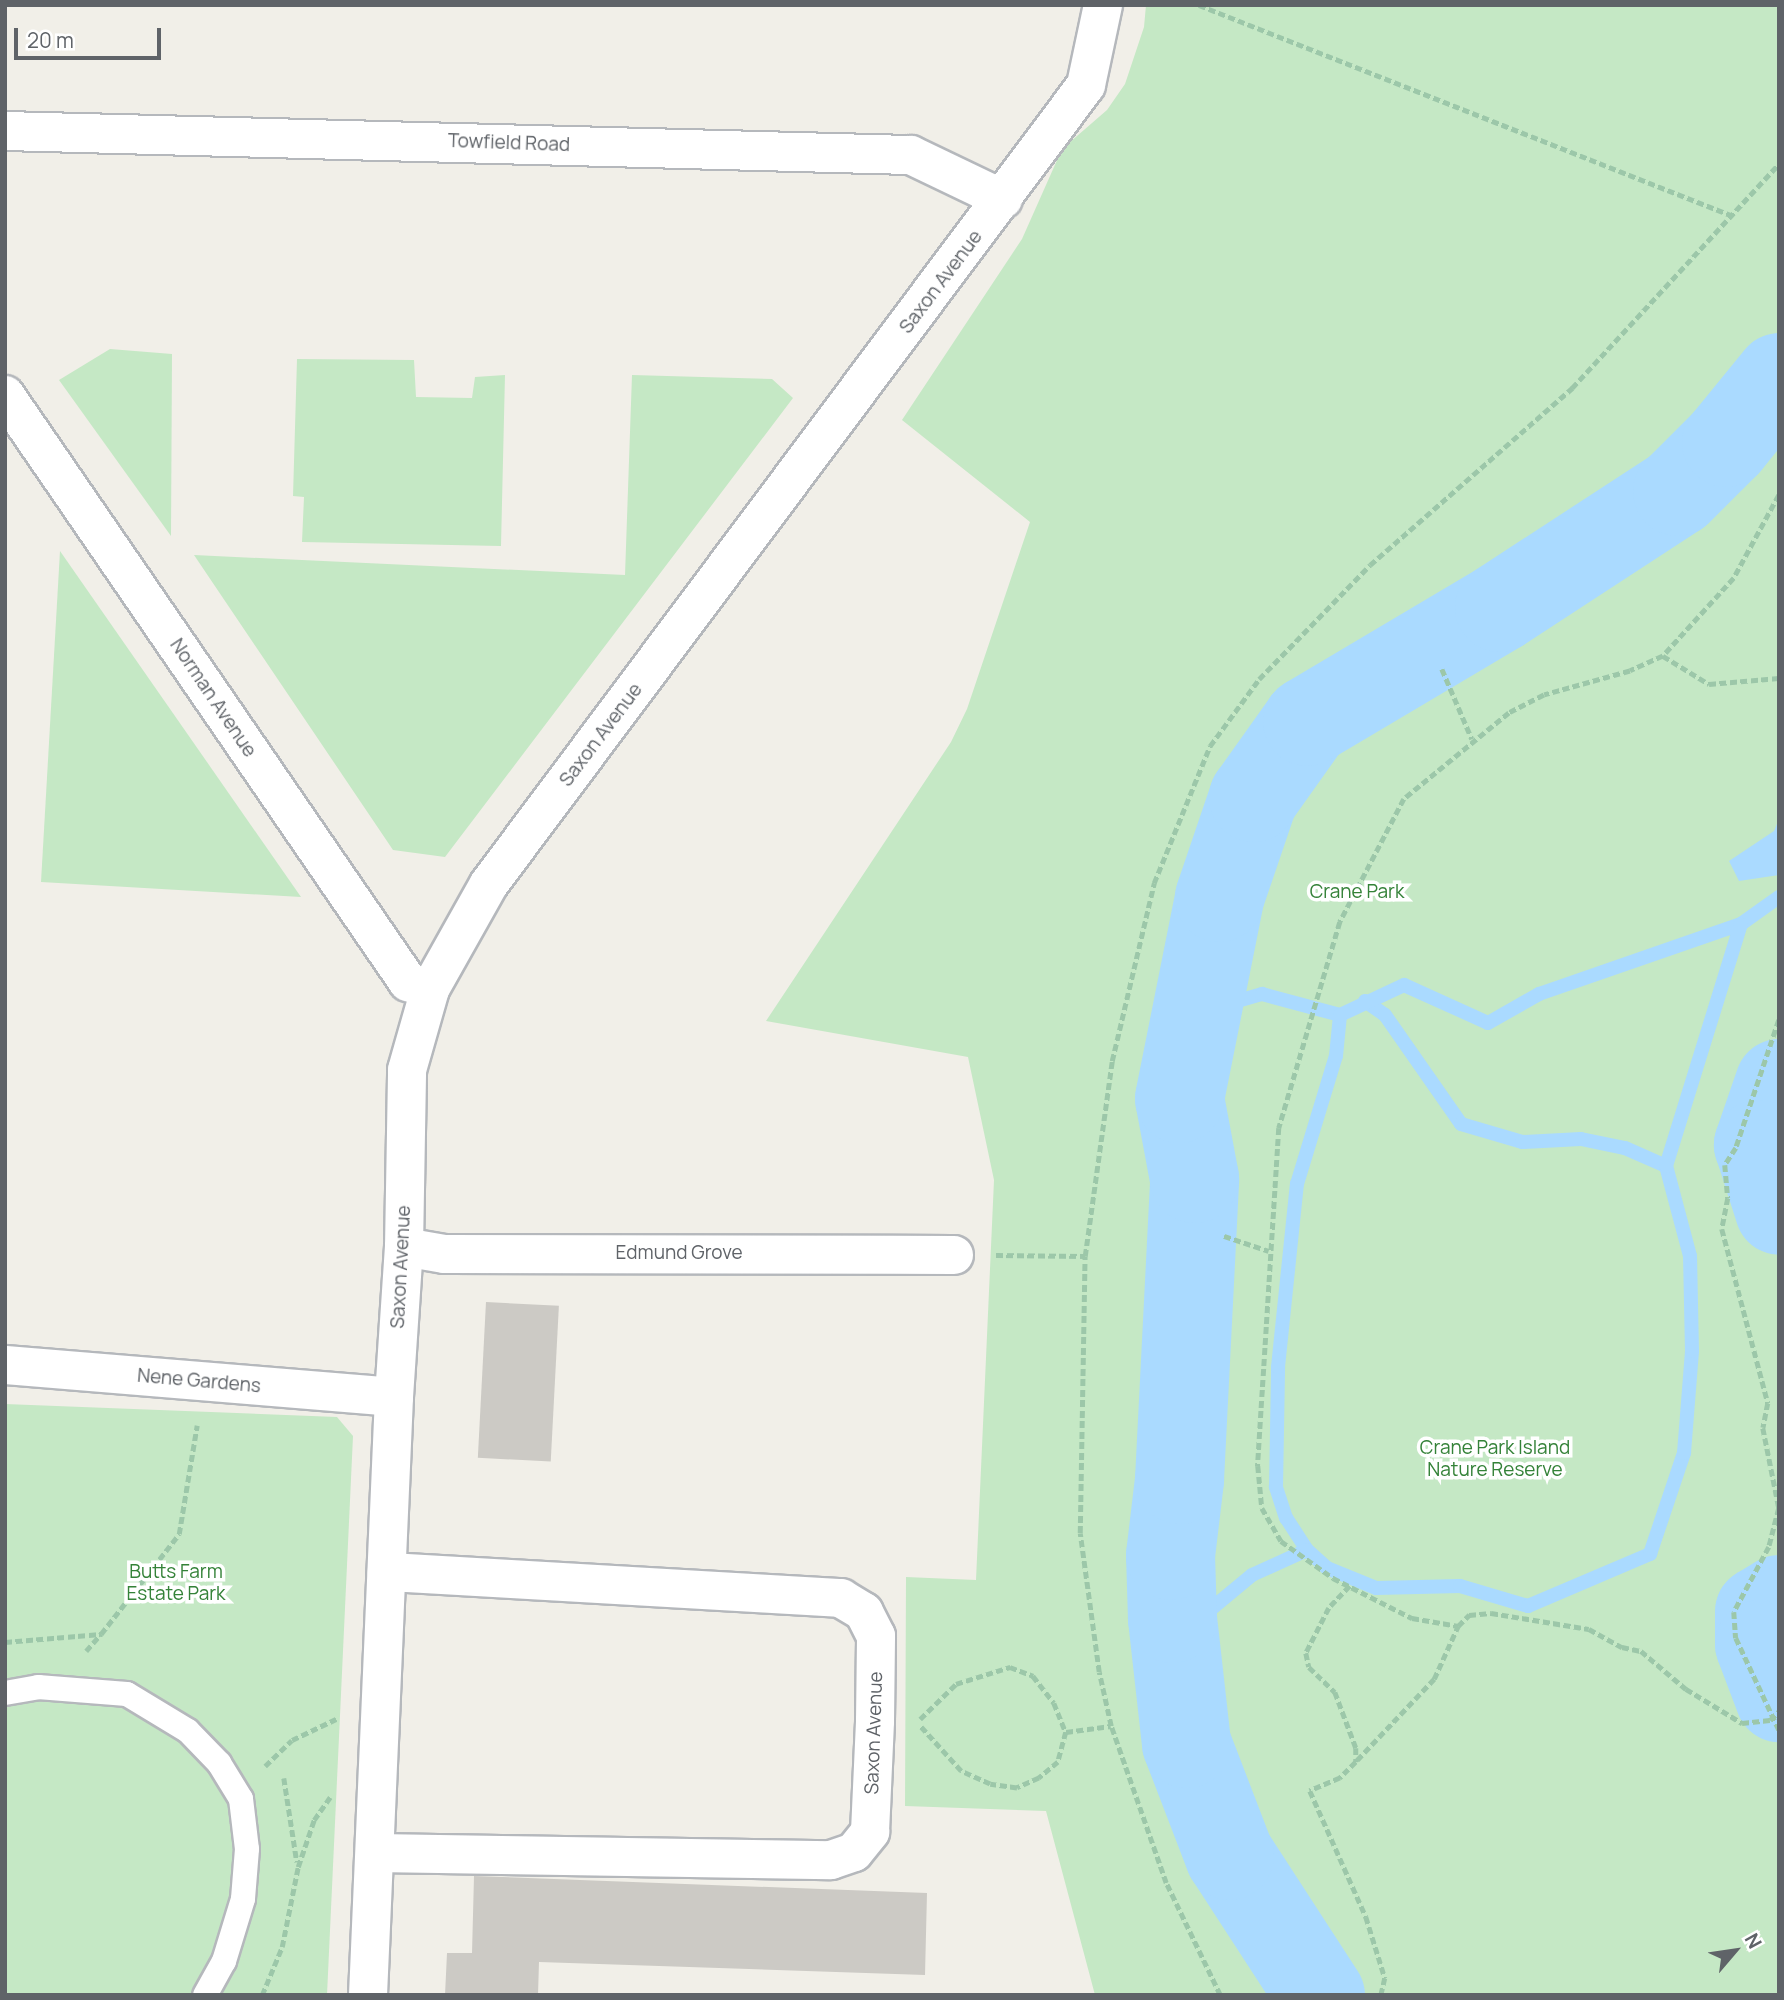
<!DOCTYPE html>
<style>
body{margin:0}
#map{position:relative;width:1784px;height:2000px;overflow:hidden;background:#f1efe8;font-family:Manrope,sans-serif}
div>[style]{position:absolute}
.green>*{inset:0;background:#c5e8c5}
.water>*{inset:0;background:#aadaff}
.stream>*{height:14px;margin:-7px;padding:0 7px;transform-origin:7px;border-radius:7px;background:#aadaff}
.river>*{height:89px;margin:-44.5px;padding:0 44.5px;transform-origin:44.5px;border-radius:44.5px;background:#aadaff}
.building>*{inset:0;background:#cccac5;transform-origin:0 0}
.path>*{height:4.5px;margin-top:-2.25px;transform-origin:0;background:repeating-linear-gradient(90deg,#9cc7a9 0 7px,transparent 0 10.5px)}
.roads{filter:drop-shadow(2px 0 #b5b8bc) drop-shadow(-2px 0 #b5b8bc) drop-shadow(0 2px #b5b8bc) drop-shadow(0 -2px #b5b8bc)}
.service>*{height:24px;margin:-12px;padding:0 12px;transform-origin:12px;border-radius:12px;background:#fff}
.minor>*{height:38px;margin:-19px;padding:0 19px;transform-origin:19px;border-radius:19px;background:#fff}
span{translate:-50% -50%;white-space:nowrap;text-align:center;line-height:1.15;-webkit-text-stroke:7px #fff;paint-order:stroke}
.street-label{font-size:19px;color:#5f6368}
.park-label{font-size:19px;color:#348238}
.frame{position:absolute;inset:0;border:7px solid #5f6368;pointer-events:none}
.north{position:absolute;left:1700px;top:1916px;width:70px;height:70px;-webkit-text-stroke:5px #fff;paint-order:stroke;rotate:61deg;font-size:19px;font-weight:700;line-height:28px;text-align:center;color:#5f6368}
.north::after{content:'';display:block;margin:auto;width:24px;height:32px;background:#5f6368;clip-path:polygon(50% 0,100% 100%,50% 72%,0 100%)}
.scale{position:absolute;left:14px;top:28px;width:147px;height:32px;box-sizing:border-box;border:4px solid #5f6368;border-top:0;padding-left:9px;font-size:21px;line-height:24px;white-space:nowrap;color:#5f6368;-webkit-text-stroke:5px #fff;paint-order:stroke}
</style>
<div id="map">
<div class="green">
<div style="clip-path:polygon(1146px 5px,1779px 5px,1779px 1995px,1095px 1995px,1046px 1811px,905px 1806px,906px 1577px,976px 1580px,994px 1180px,968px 1057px,766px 1021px,951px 742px,967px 709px,1030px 522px,902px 420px,1022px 239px,1062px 149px,1107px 110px,1125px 84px,1144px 27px)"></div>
<div style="clip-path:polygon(110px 349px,172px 354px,171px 536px,59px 380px)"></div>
<div style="clip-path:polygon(297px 359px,414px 360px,416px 397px,472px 398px,475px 377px,505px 375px,501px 546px,302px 542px,304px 497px,293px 496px)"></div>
<div style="clip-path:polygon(632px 375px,772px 379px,793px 398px,445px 857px,393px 850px,194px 555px,625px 575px)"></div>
<div style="clip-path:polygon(60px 551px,301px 897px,41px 882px)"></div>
<div style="clip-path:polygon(5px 1404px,337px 1417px,353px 1436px,327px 1995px,5px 1995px)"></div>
</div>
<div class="water">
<div style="clip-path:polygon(1779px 819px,1779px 875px,1739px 881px,1729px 861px,1774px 831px)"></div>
</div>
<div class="stream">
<div style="left:1365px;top:1001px;width:24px;rotate:35deg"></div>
<div style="left:1385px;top:1015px;width:133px;rotate:55.1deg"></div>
<div style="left:1461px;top:1124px;width:64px;rotate:16.4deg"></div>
<div style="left:1522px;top:1142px;width:59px;rotate:-2.9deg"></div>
<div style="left:1581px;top:1139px;width:45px;rotate:11.6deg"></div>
<div style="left:1625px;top:1148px;width:45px;rotate:23.7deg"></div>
<div style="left:1196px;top:1013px;width:69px;rotate:-16.1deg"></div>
<div style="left:1262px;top:994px;width:81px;rotate:15.1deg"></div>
<div style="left:1340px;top:1015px;width:71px;rotate:-25.1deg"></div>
<div style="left:1404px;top:985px;width:92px;rotate:24.3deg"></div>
<div style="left:1488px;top:1023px;width:59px;rotate:-29.6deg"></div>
<div style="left:1539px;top:994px;width:214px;rotate:-19.1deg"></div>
<div style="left:1741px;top:924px;width:47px;rotate:-35.4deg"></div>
<div style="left:1307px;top:1550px;width:38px;rotate:-123deg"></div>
<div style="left:1286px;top:1518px;width:33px;rotate:-108deg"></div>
<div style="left:1276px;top:1487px;width:120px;rotate:-89deg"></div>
<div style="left:1278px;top:1367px;width:184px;rotate:-84.1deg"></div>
<div style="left:1297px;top:1184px;width:134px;rotate:-73.1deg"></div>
<div style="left:1336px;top:1056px;width:41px;rotate:-84.4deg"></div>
<div style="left:1176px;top:1638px;width:99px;rotate:-39.7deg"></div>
<div style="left:1252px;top:1575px;width:60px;rotate:-24.4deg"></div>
<div style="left:1307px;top:1550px;width:27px;rotate:42deg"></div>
<div style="left:1327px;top:1568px;width:53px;rotate:22.2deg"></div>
<div style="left:1376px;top:1588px;width:84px;rotate:-1.4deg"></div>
<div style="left:1460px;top:1586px;width:71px;rotate:16.4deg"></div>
<div style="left:1528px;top:1606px;width:133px;rotate:-23.1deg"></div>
<div style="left:1650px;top:1554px;width:107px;rotate:-71.4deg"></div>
<div style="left:1684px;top:1453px;width:102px;rotate:-85.5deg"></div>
<div style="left:1692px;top:1351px;width:95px;rotate:-91.2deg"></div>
<div style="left:1690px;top:1256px;width:93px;rotate:-104.9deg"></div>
<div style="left:1666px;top:1166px;width:253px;rotate:-72.8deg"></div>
</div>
<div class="river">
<div style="left:1779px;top:1083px;width:65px;rotate:109deg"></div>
<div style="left:1758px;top:1144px;width:69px;rotate:72.3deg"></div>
<div style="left:1779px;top:1599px;width:23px;rotate:149deg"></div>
<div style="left:1759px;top:1611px;width:33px;rotate:90deg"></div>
<div style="left:1759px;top:1644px;width:57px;rotate:69.3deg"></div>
<div style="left:1320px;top:1995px;width:167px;rotate:-123deg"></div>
<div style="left:1229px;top:1855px;width:120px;rotate:-111deg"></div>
<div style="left:1186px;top:1743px;width:126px;rotate:-96.4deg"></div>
<div style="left:1172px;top:1618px;width:63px;rotate:-91.8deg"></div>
<div style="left:1170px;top:1555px;width:77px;rotate:-83.2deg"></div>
<div style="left:1179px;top:1479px;width:301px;rotate:-87.1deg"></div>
<div style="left:1194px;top:1178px;width:81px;rotate:-100.6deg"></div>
<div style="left:1179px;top:1098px;width:205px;rotate:-78.7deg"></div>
<div style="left:1219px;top:897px;width:106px;rotate:-71.2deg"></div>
<div style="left:1253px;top:797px;width:93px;rotate:-54.6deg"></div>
<div style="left:1307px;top:721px;width:223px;rotate:-30.7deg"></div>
<div style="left:1499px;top:607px;width:212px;rotate:-33.1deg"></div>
<div style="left:1677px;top:491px;width:69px;rotate:-45deg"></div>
<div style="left:1726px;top:442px;width:84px;rotate:-50.8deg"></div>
</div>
<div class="building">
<div style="left:486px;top:1302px;width:73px;height:156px;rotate:3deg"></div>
<div style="clip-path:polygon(474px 1876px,927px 1893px,925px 1975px,539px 1962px,538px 1995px,445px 1995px,447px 1953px,472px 1953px)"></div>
</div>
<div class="path">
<div style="left:1199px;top:5px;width:574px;rotate:21.56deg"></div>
<div style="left:1779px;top:495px;width:94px;rotate:118.5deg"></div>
<div style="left:1734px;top:578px;width:105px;rotate:132.3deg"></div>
<div style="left:1663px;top:656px;width:36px;rotate:156deg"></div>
<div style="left:1630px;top:671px;width:89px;rotate:164.4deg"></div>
<div style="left:1544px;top:695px;width:39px;rotate:153deg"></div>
<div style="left:1509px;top:713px;width:136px;rotate:140.7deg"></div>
<div style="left:1404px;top:799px;width:139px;rotate:117.5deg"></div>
<div style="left:1340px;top:922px;width:215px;rotate:106.5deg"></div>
<div style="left:1279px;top:1128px;width:339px;rotate:93.6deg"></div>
<div style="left:1258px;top:1466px;width:42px;rotate:84.6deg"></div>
<div style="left:1262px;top:1508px;width:38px;rotate:60deg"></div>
<div style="left:1281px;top:1541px;width:64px;rotate:35.4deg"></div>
<div style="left:1333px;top:1578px;width:89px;rotate:26.9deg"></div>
<div style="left:1412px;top:1618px;width:47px;rotate:9.9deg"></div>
<div style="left:1458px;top:1626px;width:16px;rotate:-45deg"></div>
<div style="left:1469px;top:1615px;width:22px;rotate:-5deg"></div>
<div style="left:1491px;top:1613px;width:99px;rotate:9.3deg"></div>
<div style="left:1589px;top:1629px;width:38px;rotate:29deg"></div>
<div style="left:1622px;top:1647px;width:19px;rotate:12deg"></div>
<div style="left:1641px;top:1651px;width:59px;rotate:40.2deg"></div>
<div style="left:1686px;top:1689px;width:66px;rotate:31.3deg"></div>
<div style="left:1742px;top:1723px;width:28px;rotate:-6deg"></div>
<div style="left:1770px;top:1720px;width:13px;rotate:-45deg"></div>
<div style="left:1663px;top:656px;width:54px;rotate:31.3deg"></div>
<div style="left:1709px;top:684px;width:70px;rotate:-4.9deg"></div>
<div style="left:1442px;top:669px;width:76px;rotate:66.8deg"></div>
<div style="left:1779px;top:1020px;width:135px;rotate:108.6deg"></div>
<div style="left:1736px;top:1148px;width:20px;rotate:123deg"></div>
<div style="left:1725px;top:1165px;width:33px;rotate:85deg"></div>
<div style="left:1728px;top:1198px;width:32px;rotate:101deg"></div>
<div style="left:1722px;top:1229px;width:180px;rotate:75.2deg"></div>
<div style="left:1768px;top:1403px;width:25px;rotate:101deg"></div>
<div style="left:1763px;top:1428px;width:82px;rotate:78.7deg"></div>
<div style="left:1779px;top:1508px;width:40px;rotate:104.4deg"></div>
<div style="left:1769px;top:1547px;width:74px;rotate:118.3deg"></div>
<div style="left:1734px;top:1612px;width:26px;rotate:86deg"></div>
<div style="left:1736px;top:1638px;width:102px;rotate:64.9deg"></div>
<div style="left:1224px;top:1236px;width:47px;rotate:18.4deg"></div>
<div style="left:996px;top:1255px;width:89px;rotate:0.6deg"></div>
<div style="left:1350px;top:1586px;width:30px;rotate:134deg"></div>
<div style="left:1329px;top:1608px;width:51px;rotate:117.1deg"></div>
<div style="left:1306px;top:1653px;width:14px;rotate:78deg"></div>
<div style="left:1309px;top:1667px;width:36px;rotate:44deg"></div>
<div style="left:1335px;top:1692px;width:60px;rotate:69.4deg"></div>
<div style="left:1356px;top:1748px;width:14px;rotate:90deg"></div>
<div style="left:1356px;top:1762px;width:23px;rotate:135deg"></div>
<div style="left:1340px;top:1778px;width:33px;rotate:157deg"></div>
<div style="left:1310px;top:1791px;width:138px;rotate:66deg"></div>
<div style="left:1366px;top:1917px;width:64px;rotate:72.7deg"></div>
<div style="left:1385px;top:1978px;width:17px;rotate:103deg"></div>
<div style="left:5px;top:1642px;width:96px;rotate:-4.8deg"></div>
<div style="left:101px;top:1634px;width:127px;rotate:-52deg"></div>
<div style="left:179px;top:1534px;width:110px;rotate:-80.6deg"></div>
<div style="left:86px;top:1651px;width:23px;rotate:-49deg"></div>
<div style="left:920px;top:1719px;width:50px;rotate:-44.2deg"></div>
<div style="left:956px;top:1684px;width:57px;rotate:-17.5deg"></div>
<div style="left:1010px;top:1667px;width:25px;rotate:21deg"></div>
<div style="left:1033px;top:1676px;width:34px;rotate:52deg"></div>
<div style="left:1054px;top:1703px;width:31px;rotate:68deg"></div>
<div style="left:1066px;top:1732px;width:31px;rotate:105deg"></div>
<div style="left:1058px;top:1762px;width:25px;rotate:140deg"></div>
<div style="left:1039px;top:1778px;width:24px;rotate:156deg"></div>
<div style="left:1017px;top:1788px;width:27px;rotate:-172deg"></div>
<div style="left:990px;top:1784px;width:32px;rotate:-156deg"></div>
<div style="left:961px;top:1771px;width:61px;rotate:-132.3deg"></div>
<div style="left:1066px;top:1732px;width:45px;rotate:-7.6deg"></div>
<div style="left:1357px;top:1760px;width:112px;rotate:-46.5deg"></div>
<div style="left:1434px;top:1679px;width:58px;rotate:-65.6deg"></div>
<div style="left:265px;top:1766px;width:37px;rotate:-44deg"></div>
<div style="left:292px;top:1740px;width:49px;rotate:-25.5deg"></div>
<div style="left:284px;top:1778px;width:85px;rotate:81.2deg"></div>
<div style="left:262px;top:1995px;width:52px;rotate:-67.4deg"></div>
<div style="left:282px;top:1947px;width:82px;rotate:-78.7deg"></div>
<div style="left:298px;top:1867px;width:50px;rotate:-71.2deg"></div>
<div style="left:314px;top:1820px;width:28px;rotate:-55deg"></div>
<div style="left:1220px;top:1995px;width:124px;rotate:-115.7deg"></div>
<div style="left:1166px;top:1883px;width:166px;rotate:-109.3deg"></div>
<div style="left:1111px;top:1726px;width:55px;rotate:-102.5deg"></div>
<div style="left:1099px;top:1672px;width:140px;rotate:-97.8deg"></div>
<div style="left:1080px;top:1533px;width:277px;rotate:-89deg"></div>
<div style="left:1085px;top:1256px;width:197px;rotate:-82.1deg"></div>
<div style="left:1112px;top:1061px;width:183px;rotate:-76.7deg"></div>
<div style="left:1154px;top:883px;width:148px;rotate:-67.8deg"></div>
<div style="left:1210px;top:746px;width:83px;rotate:-53.8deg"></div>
<div style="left:1259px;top:679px;width:159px;rotate:-45.8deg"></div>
<div style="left:1370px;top:565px;width:269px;rotate:-41.2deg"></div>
<div style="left:1572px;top:388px;width:305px;rotate:-47.3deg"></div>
</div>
<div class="roads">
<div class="service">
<div style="left:5px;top:1693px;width:34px;rotate:-10deg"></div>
<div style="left:38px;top:1687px;width:89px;rotate:4.5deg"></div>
<div style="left:127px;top:1694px;width:71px;rotate:31.2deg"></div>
<div style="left:188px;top:1731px;width:45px;rotate:45.9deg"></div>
<div style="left:219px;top:1763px;width:42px;rotate:58.6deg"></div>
<div style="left:241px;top:1799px;width:50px;rotate:83.2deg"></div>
<div style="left:247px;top:1849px;width:50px;rotate:94.6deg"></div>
<div style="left:243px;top:1899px;width:65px;rotate:107deg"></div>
<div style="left:224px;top:1961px;width:39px;rotate:119deg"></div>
</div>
<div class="minor">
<div style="left:5px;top:131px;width:906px;rotate:1.52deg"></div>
<div style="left:911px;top:155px;width:102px;rotate:25.6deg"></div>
<div style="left:5px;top:395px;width:712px;rotate:55.53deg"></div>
<div style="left:408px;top:982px;width:23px;rotate:18deg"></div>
<div style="left:404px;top:1247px;width:41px;rotate:9.9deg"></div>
<div style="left:444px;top:1254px;width:510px;rotate:0.11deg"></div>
<div style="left:5px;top:1365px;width:390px;rotate:4.7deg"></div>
<div style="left:376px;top:1853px;width:455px;rotate:0.9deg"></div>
<div style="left:831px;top:1860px;width:24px;rotate:-19deg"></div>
<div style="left:854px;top:1852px;width:26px;rotate:-51deg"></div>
<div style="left:870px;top:1832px;width:111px;rotate:-87.4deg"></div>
<div style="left:875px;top:1721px;width:85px;rotate:-89.3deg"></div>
<div style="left:876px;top:1636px;width:27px;rotate:-117deg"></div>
<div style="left:864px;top:1612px;width:27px;rotate:-149deg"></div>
<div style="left:841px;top:1598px;width:455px;rotate:-176.7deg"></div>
<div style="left:368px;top:1995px;width:599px;rotate:-87.51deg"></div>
<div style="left:394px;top:1397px;width:150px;rotate:-86.2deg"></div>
<div style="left:404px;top:1247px;width:177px;rotate:-89deg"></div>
<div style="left:407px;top:1070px;width:84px;rotate:-74.1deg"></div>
<div style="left:430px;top:989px;width:120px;rotate:-60.7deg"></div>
<div style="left:489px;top:884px;width:997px;rotate:-53.23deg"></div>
<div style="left:1086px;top:85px;width:82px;rotate:-78deg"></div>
</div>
</div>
<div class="street-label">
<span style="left:509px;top:143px;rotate:2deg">Towfield Road</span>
<span style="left:941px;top:282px;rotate:-53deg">Saxon Avenue</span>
<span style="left:213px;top:698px;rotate:56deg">Norman Avenue</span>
<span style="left:601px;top:735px;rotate:-53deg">Saxon Avenue</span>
<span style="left:679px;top:1253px">Edmund Grove</span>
<span style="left:401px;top:1267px;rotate:-87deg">Saxon Avenue</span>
<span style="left:199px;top:1381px;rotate:5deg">Nene Gardens</span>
<span style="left:874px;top:1733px;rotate:-88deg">Saxon Avenue</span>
</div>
<div class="park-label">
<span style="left:1357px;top:892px">Crane Park</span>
<span style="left:1495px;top:1459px">Crane Park Island<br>Nature Reserve</span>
<span style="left:176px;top:1583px">Butts Farm<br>Estate Park</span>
</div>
<div class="frame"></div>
<div class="north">N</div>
<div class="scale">20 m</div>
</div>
